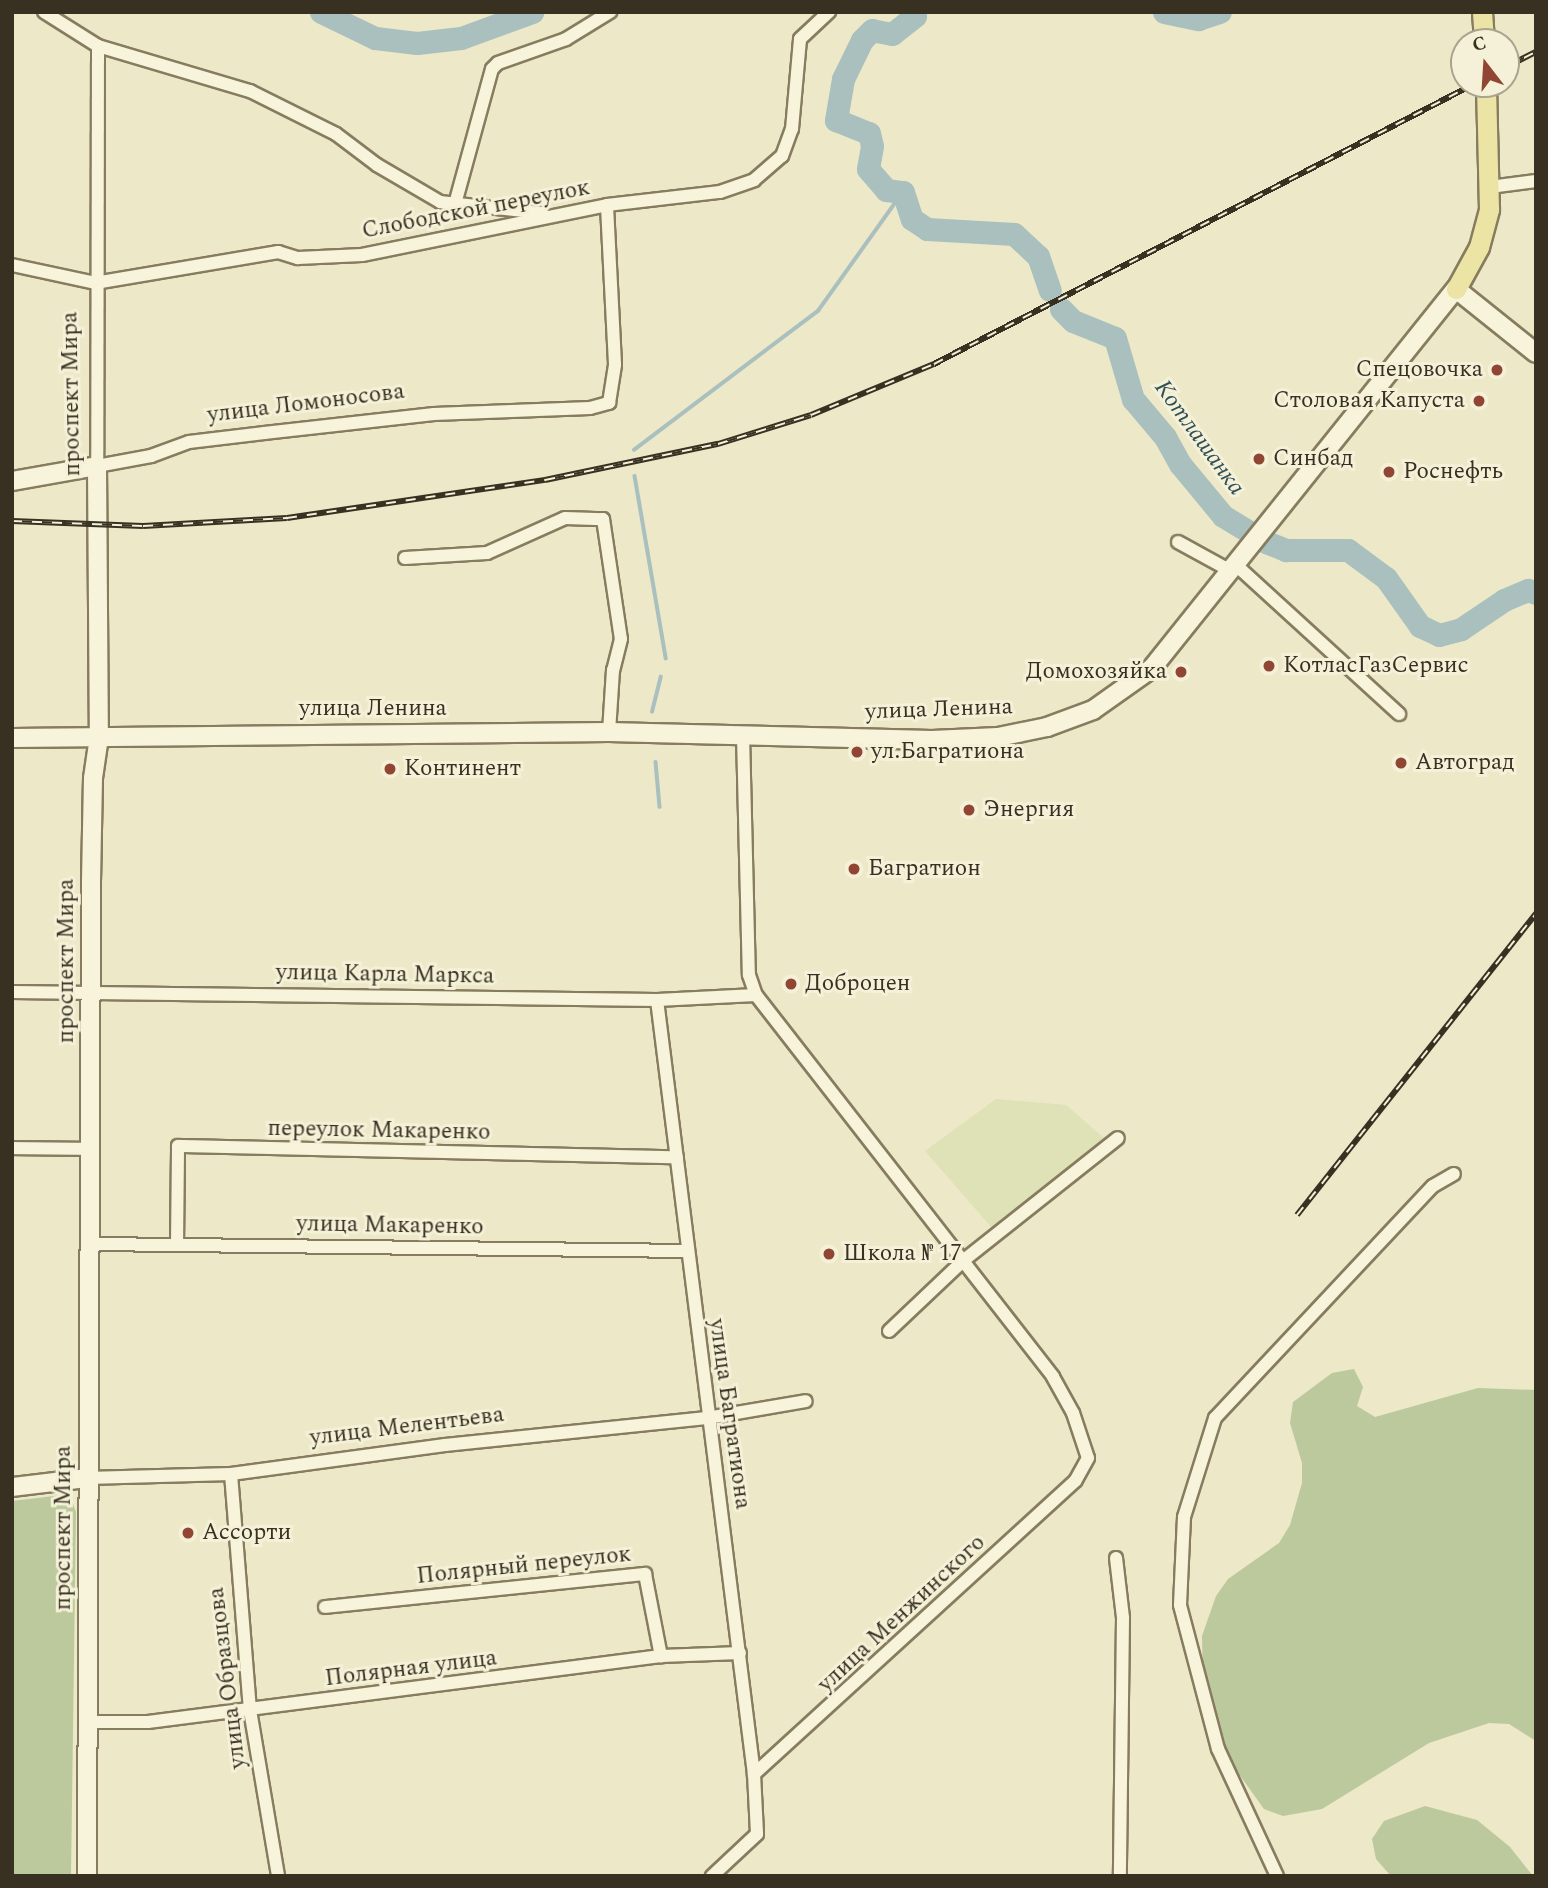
<!DOCTYPE html>
<meta charset="utf-8">
<style>
body{margin:0}
#map{position:relative;width:1548px;height:1888px;overflow:hidden;background:#ece8c8;font-family:Spectral,serif}
div>[style]{position:absolute}
.farmland>*{inset:0;background:#dfe1b6}
.green>*{inset:0;background:#bbc99d}
.stream>*{height:3.5px;margin:-1.75px;padding:0 1.75px;transform-origin:1.75px;border-radius:1.75px;background:#a9c0be}
.river>*{height:23px;margin:-11.5px;padding:0 11.5px;transform-origin:11.5px;border-radius:11.5px;background:#a9c0be}
.roads{filter:drop-shadow(2px 0 #877c5f) drop-shadow(-2px 0 #877c5f) drop-shadow(0 2px #877c5f) drop-shadow(0 -2px #877c5f)}
.street>*{height:12px;margin:-6px;padding:0 6px;transform-origin:6px;border-radius:6px;background:#f7f4db}
.secondary>*{height:18px;margin:-9px;padding:0 9px;transform-origin:9px;border-radius:9px;background:#f7f4db}
.primary>*{height:19px;margin:-9.5px;padding:0 9.5px;transform-origin:9.5px;border-radius:9.5px;background:#ebe4a4}
.rail>*{height:6px;margin-top:-3px;transform-origin:0;background:repeating-linear-gradient(90deg,#f4f1d8 0 10px,#383121 0 20px);box-sizing:border-box;border-block:2px solid #383121}
.dots>*{width:19px;height:19px;translate:-50% -50%;box-sizing:border-box;border:4px solid #f4f1d8;border-radius:50%}
span{translate:-50% -50%;white-space:nowrap;text-align:center;line-height:1.15;-webkit-text-stroke:6px #f4f1d8;paint-order:stroke}
.street-label{font-size:23px;color:#383121}
.poi-label{font-size:23px;color:#383121}
.right{translate:-100% -50%;text-align:right}
.left{translate:0 -50%;text-align:left}
.water-label{font-size:24px;color:#315157;font-style:italic}
.frame{position:absolute;inset:0;border:14px solid #383121;pointer-events:none}
.north{position:absolute;left:1450px;top:28px;width:70px;height:70px;box-sizing:border-box;background:#f4f1d8;border:2px solid #a9a48f;border-radius:50%;rotate:343deg;font-size:19px;font-weight:700;line-height:28px;text-align:center;color:#383121}
.north::after{content:'';display:block;margin:auto;width:24px;height:32px;background:#914633;clip-path:polygon(50% 0,100% 100%,50% 72%,0 100%)}
</style>
<div id="map">
<div class="farmland">
<div style="clip-path:polygon(996px 1099px,1066px 1105px,1105px 1139px,992px 1228px,925px 1151px)"></div>
</div>
<div class="green">
<div style="clip-path:polygon(1354px 1369px,1363px 1387px,1357px 1406px,1375px 1417px,1478px 1388px,1536px 1390px,1536px 1741px,1509px 1724px,1489px 1723px,1429px 1743px,1322px 1809px,1283px 1816px,1264px 1809px,1229px 1760px,1203px 1681px,1202px 1636px,1216px 1596px,1228px 1579px,1279px 1543px,1290px 1525px,1302px 1483px,1302px 1463px,1290px 1423px,1293px 1402px,1332px 1373px)"></div>
<div style="clip-path:polygon(62px 1495px,71px 1499px,76px 1512px,71px 1876px,12px 1876px,12px 1501px)"></div>
<div style="clip-path:polygon(1425px 1806px,1477px 1820px,1510px 1847px,1533px 1876px,1390px 1875px,1376px 1859px,1372px 1839px,1384px 1821px)"></div>
</div>
<div class="stream">
<div style="left:634px;top:450px;width:231px;rotate:-37.1deg"></div>
<div style="left:818px;top:311px;width:146px;rotate:-54.5deg"></div>
<div style="left:635px;top:476px;width:185px;rotate:80.3deg"></div>
<div style="left:652px;top:712px;width:36px;rotate:-76deg"></div>
<div style="left:656px;top:762px;width:45px;rotate:84.9deg"></div>
</div>
<div class="river">
<div style="left:321px;top:12px;width:60px;rotate:25.7deg"></div>
<div style="left:375px;top:38px;width:42px;rotate:6.8deg"></div>
<div style="left:417px;top:43px;width:44px;rotate:-6.5deg"></div>
<div style="left:461px;top:38px;width:76px;rotate:-20.1deg"></div>
<div style="left:913px;top:12px;width:4px;rotate:63deg"></div>
<div style="left:915px;top:16px;width:29px;rotate:142deg"></div>
<div style="left:892px;top:34px;width:20px;rotate:-169deg"></div>
<div style="left:872px;top:30px;width:14px;rotate:135deg"></div>
<div style="left:862px;top:40px;width:43px;rotate:116deg"></div>
<div style="left:843px;top:79px;width:42px;rotate:99.7deg"></div>
<div style="left:836px;top:120px;width:35px;rotate:22deg"></div>
<div style="left:869px;top:133px;width:13px;rotate:77deg"></div>
<div style="left:872px;top:146px;width:23px;rotate:100deg"></div>
<div style="left:868px;top:169px;width:28px;rotate:49deg"></div>
<div style="left:886px;top:190px;width:17px;rotate:7deg"></div>
<div style="left:903px;top:192px;width:28px;rotate:72deg"></div>
<div style="left:912px;top:219px;width:18px;rotate:34deg"></div>
<div style="left:927px;top:229px;width:87px;rotate:3.3deg"></div>
<div style="left:1014px;top:234px;width:33px;rotate:43deg"></div>
<div style="left:1038px;top:256px;width:36px;rotate:71deg"></div>
<div style="left:1164px;top:12px;width:35px;rotate:12deg"></div>
<div style="left:1198px;top:19px;width:23px;rotate:-18deg"></div>
<div style="left:1061px;top:309px;width:17px;rotate:45deg"></div>
<div style="left:1073px;top:321px;width:45px;rotate:22deg"></div>
<div style="left:1115px;top:338px;width:64px;rotate:73.6deg"></div>
<div style="left:1133px;top:399px;width:50px;rotate:49.9deg"></div>
<div style="left:1165px;top:437px;width:31px;rotate:61deg"></div>
<div style="left:1180px;top:464px;width:67px;rotate:50.4deg"></div>
<div style="left:1223px;top:516px;width:50px;rotate:31.2deg"></div>
<div style="left:1266px;top:542px;width:22px;rotate:22deg"></div>
<div style="left:1286px;top:550px;width:62px"></div>
<div style="left:1348px;top:550px;width:47px;rotate:36.4deg"></div>
<div style="left:1386px;top:578px;width:59px;rotate:54.7deg"></div>
<div style="left:1420px;top:626px;width:21px;rotate:25deg"></div>
<div style="left:1439px;top:635px;width:23px;rotate:-15deg"></div>
<div style="left:1461px;top:629px;width:52px;rotate:-34deg"></div>
<div style="left:1504px;top:600px;width:26px;rotate:-23deg"></div>
<div style="left:1528px;top:590px;width:9px;rotate:21deg"></div>
</div>
<div class="roads">
<div class="street">
<div style="left:44px;top:12px;width:64px;rotate:32.2deg"></div>
<div style="left:98px;top:46px;width:159px;rotate:16.5deg"></div>
<div style="left:250px;top:91px;width:96px;rotate:26.6deg"></div>
<div style="left:336px;top:134px;width:51px;rotate:37.1deg"></div>
<div style="left:377px;top:165px;width:73px;rotate:30.4deg"></div>
<div style="left:440px;top:202px;width:103px;rotate:6.2deg"></div>
<div style="left:98px;top:46px;width:420px;rotate:90.1deg"></div>
<div style="left:97px;top:466px;width:55px;rotate:-10.5deg"></div>
<div style="left:151px;top:456px;width:40px;rotate:-20.2deg"></div>
<div style="left:189px;top:442px;width:76px;rotate:-6.8deg"></div>
<div style="left:264px;top:433px;width:171px;rotate:-6.4deg"></div>
<div style="left:434px;top:414px;width:156px;rotate:-2.2deg"></div>
<div style="left:590px;top:408px;width:20px;rotate:-15deg"></div>
<div style="left:609px;top:403px;width:39px;rotate:-81deg"></div>
<div style="left:615px;top:364px;width:159px;rotate:-92.9deg"></div>
<div style="left:1490px;top:187px;width:46px;rotate:-7.4deg"></div>
<div style="left:455px;top:204px;width:140px;rotate:-74.7deg"></div>
<div style="left:492px;top:69px;width:8px;rotate:-45deg"></div>
<div style="left:498px;top:63px;width:72px;rotate:-19.4deg"></div>
<div style="left:566px;top:39px;width:52px;rotate:-31.5deg"></div>
<div style="left:12px;top:265px;width:85px;rotate:12.2deg"></div>
<div style="left:95px;top:283px;width:186px;rotate:-9.6deg"></div>
<div style="left:278px;top:252px;width:21px;rotate:17deg"></div>
<div style="left:298px;top:258px;width:64px;rotate:-2.7deg"></div>
<div style="left:362px;top:255px;width:250px;rotate:-11.5deg"></div>
<div style="left:607px;top:205px;width:114px;rotate:-6.6deg"></div>
<div style="left:720px;top:192px;width:36px;rotate:-19deg"></div>
<div style="left:754px;top:180px;width:37px;rotate:-41deg"></div>
<div style="left:782px;top:156px;width:29px;rotate:-70deg"></div>
<div style="left:792px;top:129px;width:90px;rotate:-84.9deg"></div>
<div style="left:800px;top:39px;width:40px;rotate:-43deg"></div>
<div style="left:1178px;top:542px;width:60px;rotate:28.7deg"></div>
<div style="left:405px;top:558px;width:82px;rotate:-3.5deg"></div>
<div style="left:487px;top:553px;width:85px;rotate:-24.2deg"></div>
<div style="left:565px;top:518px;width:38px;rotate:2deg"></div>
<div style="left:603px;top:519px;width:121px;rotate:81.5deg"></div>
<div style="left:621px;top:639px;width:32px;rotate:104deg"></div>
<div style="left:613px;top:670px;width:62px;rotate:93.7deg"></div>
<div style="left:1236px;top:565px;width:221px;rotate:42.4deg"></div>
<div style="left:743px;top:735px;width:240px;rotate:88.6deg"></div>
<div style="left:749px;top:975px;width:21px;rotate:71deg"></div>
<div style="left:756px;top:995px;width:484px;rotate:52.1deg"></div>
<div style="left:1053px;top:1377px;width:41px;rotate:60.9deg"></div>
<div style="left:1073px;top:1413px;width:47px;rotate:71.6deg"></div>
<div style="left:1088px;top:1458px;width:26px;rotate:119deg"></div>
<div style="left:1075px;top:1481px;width:435px;rotate:137.6deg"></div>
<div style="left:12px;top:992px;width:645px;rotate:0.71deg"></div>
<div style="left:657px;top:1000px;width:99px;rotate:-2.9deg"></div>
<div style="left:657px;top:1000px;width:780px;rotate:82.86deg"></div>
<div style="left:754px;top:1774px;width:60px;rotate:87.1deg"></div>
<div style="left:757px;top:1834px;width:62px;rotate:137deg"></div>
<div style="left:12px;top:1148px;width:80px;rotate:0.7deg"></div>
<div style="left:92px;top:1244px;width:595px;rotate:0.67deg"></div>
<div style="left:177px;top:1245px;width:99px;rotate:-89.4deg"></div>
<div style="left:178px;top:1146px;width:499px;rotate:1.3deg"></div>
<div style="left:889px;top:1331px;width:103px;rotate:-43.4deg"></div>
<div style="left:964px;top:1260px;width:196px;rotate:-38.4deg"></div>
<div style="left:231px;top:1474px;width:237px;rotate:85.4deg"></div>
<div style="left:250px;top:1710px;width:168px;rotate:80.4deg"></div>
<div style="left:87px;top:1478px;width:144px;rotate:-1.6deg"></div>
<div style="left:231px;top:1474px;width:216px;rotate:-7.7deg"></div>
<div style="left:445px;top:1445px;width:263px;rotate:-5.9deg"></div>
<div style="left:707px;top:1418px;width:100px;rotate:-9.7deg"></div>
<div style="left:1116px;top:1558px;width:60px;rotate:83.3deg"></div>
<div style="left:1123px;top:1618px;width:258px;rotate:90.7deg"></div>
<div style="left:325px;top:1607px;width:322px;rotate:-5.9deg"></div>
<div style="left:645px;top:1574px;width:84px;rotate:79deg"></div>
<div style="left:88px;top:1722px;width:60px"></div>
<div style="left:148px;top:1722px;width:517px;rotate:-7.33deg"></div>
<div style="left:661px;top:1656px;width:79px;rotate:-2.2deg"></div>
<div style="left:1277px;top:1876px;width:140px;rotate:-114.9deg"></div>
<div style="left:1218px;top:1749px;width:149px;rotate:-104.8deg"></div>
<div style="left:1180px;top:1605px;width:88px;rotate:-87.4deg"></div>
<div style="left:1184px;top:1517px;width:104px;rotate:-72.6deg"></div>
<div style="left:1215px;top:1418px;width:318px;rotate:-46.8deg"></div>
<div style="left:1433px;top:1186px;width:24px;rotate:-30deg"></div>
</div>
<div class="secondary">
<div style="left:12px;top:481px;width:86px;rotate:-10deg"></div>
<div style="left:97px;top:466px;width:271px;rotate:89.6deg"></div>
<div style="left:99px;top:737px;width:41px;rotate:98.3deg"></div>
<div style="left:93px;top:778px;width:102px;rotate:91.1deg"></div>
<div style="left:91px;top:880px;width:996px;rotate:90.23deg"></div>
<div style="left:12px;top:738px;width:597px;rotate:-0.58deg"></div>
<div style="left:609px;top:732px;width:323px;rotate:1.4deg"></div>
<div style="left:932px;top:740px;width:66px;rotate:-2.6deg"></div>
<div style="left:998px;top:737px;width:50px;rotate:-11.5deg"></div>
<div style="left:1047px;top:727px;width:49px;rotate:-20.3deg"></div>
<div style="left:1093px;top:710px;width:72px;rotate:-35.4deg"></div>
<div style="left:1152px;top:668px;width:486px;rotate:-51.3deg"></div>
<div style="left:1456px;top:289px;width:102px;rotate:38.7deg"></div>
<div style="left:12px;top:1487px;width:76px;rotate:-6.8deg"></div>
</div>
<div class="primary">
<div style="left:1482px;top:12px;width:30px;rotate:86deg"></div>
<div style="left:1456px;top:289px;width:48px;rotate:-61.3deg"></div>
<div style="left:1479px;top:247px;width:39px;rotate:-75deg"></div>
<div style="left:1489px;top:209px;width:125px;rotate:-91.4deg"></div>
</div>
</div>
<div class="rail">
<div style="left:1506px;top:67px;width:34px;rotate:-27deg"></div>
<div style="left:12px;top:521px;width:131px;rotate:2.2deg"></div>
<div style="left:143px;top:526px;width:144px;rotate:-3.2deg"></div>
<div style="left:287px;top:518px;width:261px;rotate:-8.4deg"></div>
<div style="left:545px;top:480px;width:177px;rotate:-11.8deg"></div>
<div style="left:718px;top:444px;width:97px;rotate:-17.3deg"></div>
<div style="left:811px;top:415px;width:133px;rotate:-22.5deg"></div>
<div style="left:934px;top:364px;width:608px;rotate:-27.41deg"></div>
<div style="left:1297px;top:1215px;width:385px;rotate:-51.6deg"></div>
</div>
<div class="dots">
<div style="left:1497px;top:370px;background:#914633"></div>
<div style="left:1479px;top:401px;background:#914633"></div>
<div style="left:1259px;top:459px;background:#914633"></div>
<div style="left:1389px;top:472px;background:#914633"></div>
<div style="left:1269px;top:666px;background:#914633"></div>
<div style="left:1181px;top:672px;background:#914633"></div>
<div style="left:857px;top:752px;background:#914633"></div>
<div style="left:1401px;top:763px;background:#914633"></div>
<div style="left:390px;top:769px;background:#914633"></div>
<div style="left:969px;top:810px;background:#914633"></div>
<div style="left:854px;top:869px;background:#914633"></div>
<div style="left:791px;top:984px;background:#914633"></div>
<div style="left:829px;top:1254px;background:#914633"></div>
<div style="left:188px;top:1533px;background:#914633"></div>
</div>
<div class="street-label">
<span style="left:476px;top:210px;rotate:-11deg">Слободской переулок</span>
<span style="left:72px;top:394px;rotate:-91deg">проспект Мира</span>
<span style="left:306px;top:404px;rotate:-7deg">улица Ломоносова</span>
<span style="left:373px;top:709px">улица Ленина</span>
<span style="left:939px;top:710px;rotate:-2deg">улица Ленина</span>
<span style="left:67px;top:961px;rotate:-90deg">проспект Мира</span>
<span style="left:385px;top:975px;rotate:1deg">улица Карла Маркса</span>
<span style="left:379px;top:1131px;rotate:1deg">переулок Макаренко</span>
<span style="left:390px;top:1226px;rotate:1deg">улица Макаренко</span>
<span style="left:729px;top:1414px;rotate:82deg">улица Багратиона</span>
<span style="left:407px;top:1427px;rotate:-7deg">улица Мелентьева</span>
<span style="left:64px;top:1528px;rotate:-90deg">проспект Мира</span>
<span style="left:524px;top:1566px;rotate:-6deg">Полярный переулок</span>
<span style="left:902px;top:1614px;rotate:-43deg">улица Менжинского</span>
<span style="left:411px;top:1669px;rotate:-7deg">Полярная улица</span>
<span style="left:228px;top:1678px;rotate:-97deg">улица Образцова</span>
</div>
<div class="poi-label">
<span class="right" style="left:1483px;top:370px">Спецовочка</span>
<span class="right" style="left:1465px;top:401px">Столовая Капуста</span>
<span class="left" style="left:1273px;top:459px">Синбад</span>
<span class="left" style="left:1403px;top:472px">Роснефть</span>
<span class="left" style="left:1283px;top:666px">КотласГазСервис</span>
<span class="right" style="left:1167px;top:672px">Домохозяйка</span>
<span class="left" style="left:871px;top:752px">ул.Багратиона</span>
<span class="left" style="left:1415px;top:763px">Автоград</span>
<span class="left" style="left:404px;top:769px">Континент</span>
<span class="left" style="left:983px;top:810px">Энергия</span>
<span class="left" style="left:868px;top:869px">Багратион</span>
<span class="left" style="left:805px;top:984px">Доброцен</span>
<span class="left" style="left:843px;top:1254px">Школа № 17</span>
<span class="left" style="left:202px;top:1533px">Ассорти</span>
</div>
<div class="water-label">
<span style="left:1199px;top:438px;rotate:54deg">Котлашанка</span>
</div>
<div class="frame"></div>
<div class="north">С</div>
</div>
